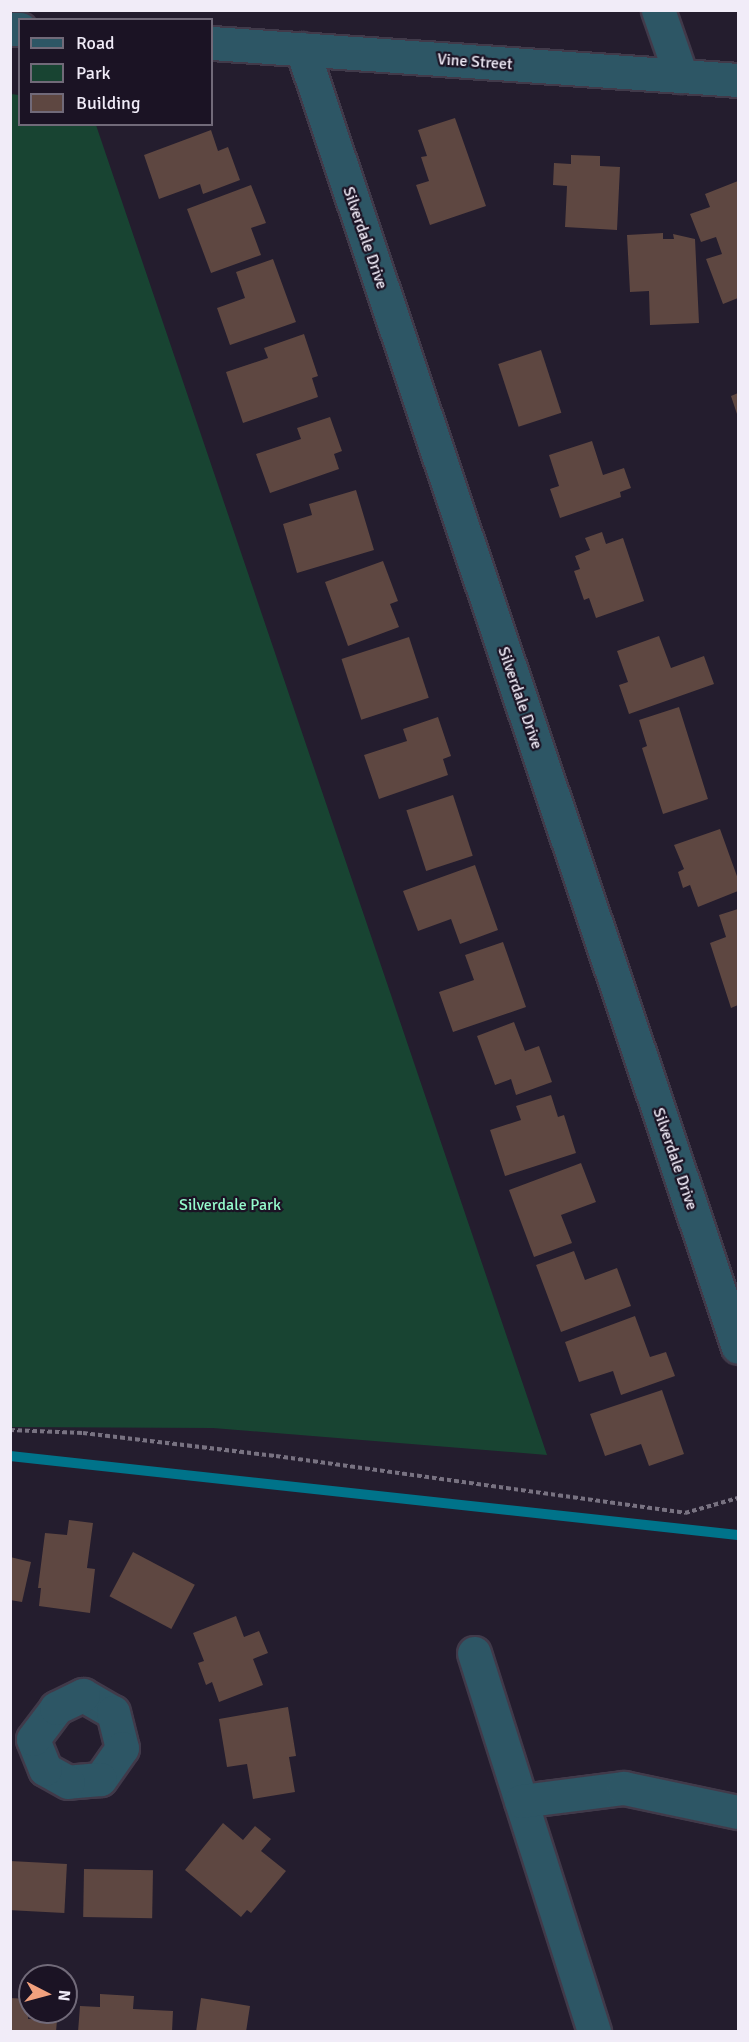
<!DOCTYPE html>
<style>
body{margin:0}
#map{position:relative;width:749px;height:2042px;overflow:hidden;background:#241d2e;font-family:Signika,sans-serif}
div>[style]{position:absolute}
.green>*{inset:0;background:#184432}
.stream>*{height:10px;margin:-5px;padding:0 5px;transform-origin:5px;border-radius:5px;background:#00738a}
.building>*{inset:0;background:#5e4741;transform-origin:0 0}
.path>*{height:4px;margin-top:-2px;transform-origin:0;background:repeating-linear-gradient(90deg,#787281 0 4.5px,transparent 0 7.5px)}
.roads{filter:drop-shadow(2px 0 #413a4a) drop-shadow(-2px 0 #413a4a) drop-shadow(0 2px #413a4a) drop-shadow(0 -2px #413a4a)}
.minor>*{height:33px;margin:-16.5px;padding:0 16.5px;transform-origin:16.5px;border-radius:16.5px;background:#2d5665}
.tertiary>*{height:33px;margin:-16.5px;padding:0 16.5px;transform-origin:16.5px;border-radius:16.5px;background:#2d5665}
span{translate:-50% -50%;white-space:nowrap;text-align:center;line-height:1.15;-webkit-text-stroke:4.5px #1b1324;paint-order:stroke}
.street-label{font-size:16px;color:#f1ecf8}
.park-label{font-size:16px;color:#94facc}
.frame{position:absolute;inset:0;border:12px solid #f1ecf8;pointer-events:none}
.legend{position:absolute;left:18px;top:18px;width:195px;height:108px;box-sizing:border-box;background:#1b1324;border:2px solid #716a79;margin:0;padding:8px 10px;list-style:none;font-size:18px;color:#f1ecf8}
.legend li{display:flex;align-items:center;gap:12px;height:30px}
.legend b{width:30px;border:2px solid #716a79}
.north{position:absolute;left:18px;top:1964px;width:60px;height:60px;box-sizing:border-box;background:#1b1324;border:2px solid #716a79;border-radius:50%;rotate:96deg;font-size:16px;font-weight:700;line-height:24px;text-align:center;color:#f1ecf8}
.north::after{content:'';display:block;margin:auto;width:21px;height:27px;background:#f2a17e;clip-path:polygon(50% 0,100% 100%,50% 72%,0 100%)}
</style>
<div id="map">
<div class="green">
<div style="clip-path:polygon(11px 94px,19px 95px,20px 124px,96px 125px,547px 1455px,213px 1428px,11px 1427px)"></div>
</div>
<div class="stream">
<div style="left:10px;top:1456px;width:732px;rotate:6.19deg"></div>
</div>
<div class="building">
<div style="clip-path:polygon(455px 118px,486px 206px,430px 225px,416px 185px,429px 181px,421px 157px,427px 156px,418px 130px)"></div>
<div style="clip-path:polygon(211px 130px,218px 151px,228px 147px,240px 180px,203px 194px,200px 184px,159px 199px,144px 155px)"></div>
<div style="clip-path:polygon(571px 155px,600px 156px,600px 166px,620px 167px,617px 230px,565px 227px,567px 186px,553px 185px,554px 163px,571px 164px)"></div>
<div style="clip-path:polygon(738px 181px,738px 298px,723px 304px,706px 259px,722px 254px,716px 237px,701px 242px,690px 214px,710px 207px,705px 194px)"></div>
<div style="clip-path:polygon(251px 185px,266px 223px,251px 228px,261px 255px,211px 273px,187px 209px)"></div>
<div style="clip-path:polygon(663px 233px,663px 239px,674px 239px,673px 234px,695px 239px,699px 323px,650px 325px,649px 291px,630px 292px,627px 235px)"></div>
<div style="clip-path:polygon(273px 259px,296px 322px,230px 345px,217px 308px,245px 298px,236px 272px)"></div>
<div style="clip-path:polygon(304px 334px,318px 376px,312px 378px,318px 397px,243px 423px,226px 372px,268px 358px,264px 348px)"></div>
<div style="left:541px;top:350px;width:66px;height:45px;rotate:72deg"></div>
<div style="clip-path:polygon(738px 393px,738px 417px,731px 396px)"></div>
<div style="clip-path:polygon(330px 417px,342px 451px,334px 454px,339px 469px,270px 493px,256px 454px,301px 439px,297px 428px)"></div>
<div style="clip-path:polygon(592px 441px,603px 475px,624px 468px,631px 488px,620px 492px,621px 497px,560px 518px,550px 489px,559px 486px,549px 455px)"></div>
<div style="clip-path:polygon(356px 490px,374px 550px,297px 573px,283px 524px,312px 515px,309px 504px)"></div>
<div style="clip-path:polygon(602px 532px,606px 544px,623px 538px,644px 601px,596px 618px,589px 598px,584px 600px,574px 571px,580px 569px,575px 556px,590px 550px,585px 538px)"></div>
<div style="clip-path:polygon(383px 561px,398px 601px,390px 604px,399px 627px,348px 646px,325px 582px)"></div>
<div style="clip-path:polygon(659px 636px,671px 668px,704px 656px,714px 684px,629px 714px,619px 685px,628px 682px,617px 651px)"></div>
<div style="left:409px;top:637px;width:64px;height:71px;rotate:72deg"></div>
<div style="clip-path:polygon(679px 707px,708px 799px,663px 814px,642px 748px,647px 746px,639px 720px)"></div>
<div style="clip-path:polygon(438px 717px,451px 756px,443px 759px,448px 775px,379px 799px,364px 755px,407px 741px,403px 729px)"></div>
<div style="left:453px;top:795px;width:64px;height:49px;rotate:72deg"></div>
<div style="clip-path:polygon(720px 829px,738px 879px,738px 891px,698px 907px,690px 885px,683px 888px,678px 872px,684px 869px,674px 845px)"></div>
<div style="clip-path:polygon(475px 865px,498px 930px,460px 944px,451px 919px,418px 931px,403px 891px)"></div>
<div style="clip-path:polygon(738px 909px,738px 1005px,731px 1008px,710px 943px,726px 937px,719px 915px)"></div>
<div style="clip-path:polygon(503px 942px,526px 1007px,453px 1032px,439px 992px,474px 980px,465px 955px)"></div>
<div style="clip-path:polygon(514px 1022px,525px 1051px,539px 1046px,552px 1082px,516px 1095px,511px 1079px,495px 1085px,477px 1036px)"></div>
<div style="clip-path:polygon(551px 1095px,558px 1117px,564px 1115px,576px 1153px,505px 1176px,490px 1130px,521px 1120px,516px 1106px)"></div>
<div style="clip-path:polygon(581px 1163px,596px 1202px,561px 1215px,572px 1243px,534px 1257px,509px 1190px)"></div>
<div style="clip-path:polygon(574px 1251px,585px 1280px,617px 1268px,631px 1306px,561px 1332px,536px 1265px)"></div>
<div style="clip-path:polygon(635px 1316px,650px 1357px,666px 1352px,675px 1376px,621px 1395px,613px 1371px,579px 1382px,565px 1342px)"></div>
<div style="clip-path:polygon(662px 1390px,684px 1454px,649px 1466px,641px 1444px,605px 1456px,590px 1414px)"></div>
<div style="clip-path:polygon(69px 1520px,93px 1523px,87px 1568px,95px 1569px,90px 1613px,39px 1606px,41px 1588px,38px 1588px,45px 1533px,67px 1535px)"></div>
<div style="left:133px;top:1552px;width:70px;height:50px;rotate:28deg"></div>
<div style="clip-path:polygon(10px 1557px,31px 1562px,22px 1602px,10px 1600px)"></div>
<div style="clip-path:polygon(236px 1616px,244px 1637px,259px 1631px,268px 1653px,253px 1659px,263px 1685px,219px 1702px,212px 1682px,206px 1685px,198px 1663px,204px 1661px,193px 1633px)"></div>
<div style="clip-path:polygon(288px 1707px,296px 1756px,289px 1757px,295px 1792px,253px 1799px,247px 1764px,227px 1767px,219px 1719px)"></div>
<div style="clip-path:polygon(223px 1823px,243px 1840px,255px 1826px,271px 1839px,261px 1851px,286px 1871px,251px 1913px,247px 1910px,241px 1917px,185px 1870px)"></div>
<div style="left:10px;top:1861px;width:57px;height:49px;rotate:3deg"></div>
<div style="left:84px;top:1869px;width:69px;height:48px;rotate:1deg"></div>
<div style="clip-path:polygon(100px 1994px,134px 1996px,133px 2009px,173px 2011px,172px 2032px,78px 2032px,80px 2006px,100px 2007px)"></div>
<div style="clip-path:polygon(10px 1998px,29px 1999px,28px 2019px,57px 2020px,56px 2032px,10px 2032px)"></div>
<div style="clip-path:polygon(201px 1998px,250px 2006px,246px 2032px,196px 2032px)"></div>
</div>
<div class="path">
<div style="left:10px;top:1430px;width:73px;rotate:2.4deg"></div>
<div style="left:83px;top:1433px;width:194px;rotate:6.8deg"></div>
<div style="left:276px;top:1456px;width:413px;rotate:7.9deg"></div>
<div style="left:685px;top:1513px;width:55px;rotate:-15.8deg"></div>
</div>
<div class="roads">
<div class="minor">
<div style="left:658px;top:10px;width:70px;rotate:70.8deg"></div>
<div style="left:302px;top:49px;width:1369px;rotate:71.43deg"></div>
<div style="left:474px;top:1653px;width:398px;rotate:72.4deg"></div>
<div style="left:83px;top:1695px;width:34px;rotate:30deg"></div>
<div style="left:113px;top:1712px;width:37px;rotate:76deg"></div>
<div style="left:122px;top:1748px;width:38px;rotate:125deg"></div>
<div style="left:100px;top:1779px;width:32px;rotate:175deg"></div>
<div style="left:68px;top:1782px;width:26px;rotate:-151deg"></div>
<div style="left:45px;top:1769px;width:32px;rotate:-112deg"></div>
<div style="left:33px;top:1739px;width:39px;rotate:-53deg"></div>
<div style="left:56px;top:1708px;width:30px;rotate:-26deg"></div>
<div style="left:521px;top:1801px;width:104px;rotate:-7.2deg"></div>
<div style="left:624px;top:1788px;width:116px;rotate:11.9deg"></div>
</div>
<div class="tertiary">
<div style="left:10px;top:29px;width:10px"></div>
<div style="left:212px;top:43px;width:527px;rotate:4.02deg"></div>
</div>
</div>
<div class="street-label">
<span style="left:475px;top:62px;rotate:4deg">Vine Street</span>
<span style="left:365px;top:238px;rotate:71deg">Silverdale Drive</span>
<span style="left:520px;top:698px;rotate:71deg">Silverdale Drive</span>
<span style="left:675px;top:1159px;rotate:71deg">Silverdale Drive</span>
</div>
<div class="park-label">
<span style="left:230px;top:1205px">Silverdale Park</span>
</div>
<div class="frame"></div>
<ul class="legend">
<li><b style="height:8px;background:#2d5665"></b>Road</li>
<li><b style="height:16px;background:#184432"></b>Park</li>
<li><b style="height:16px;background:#5e4741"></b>Building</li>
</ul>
<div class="north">N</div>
</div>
